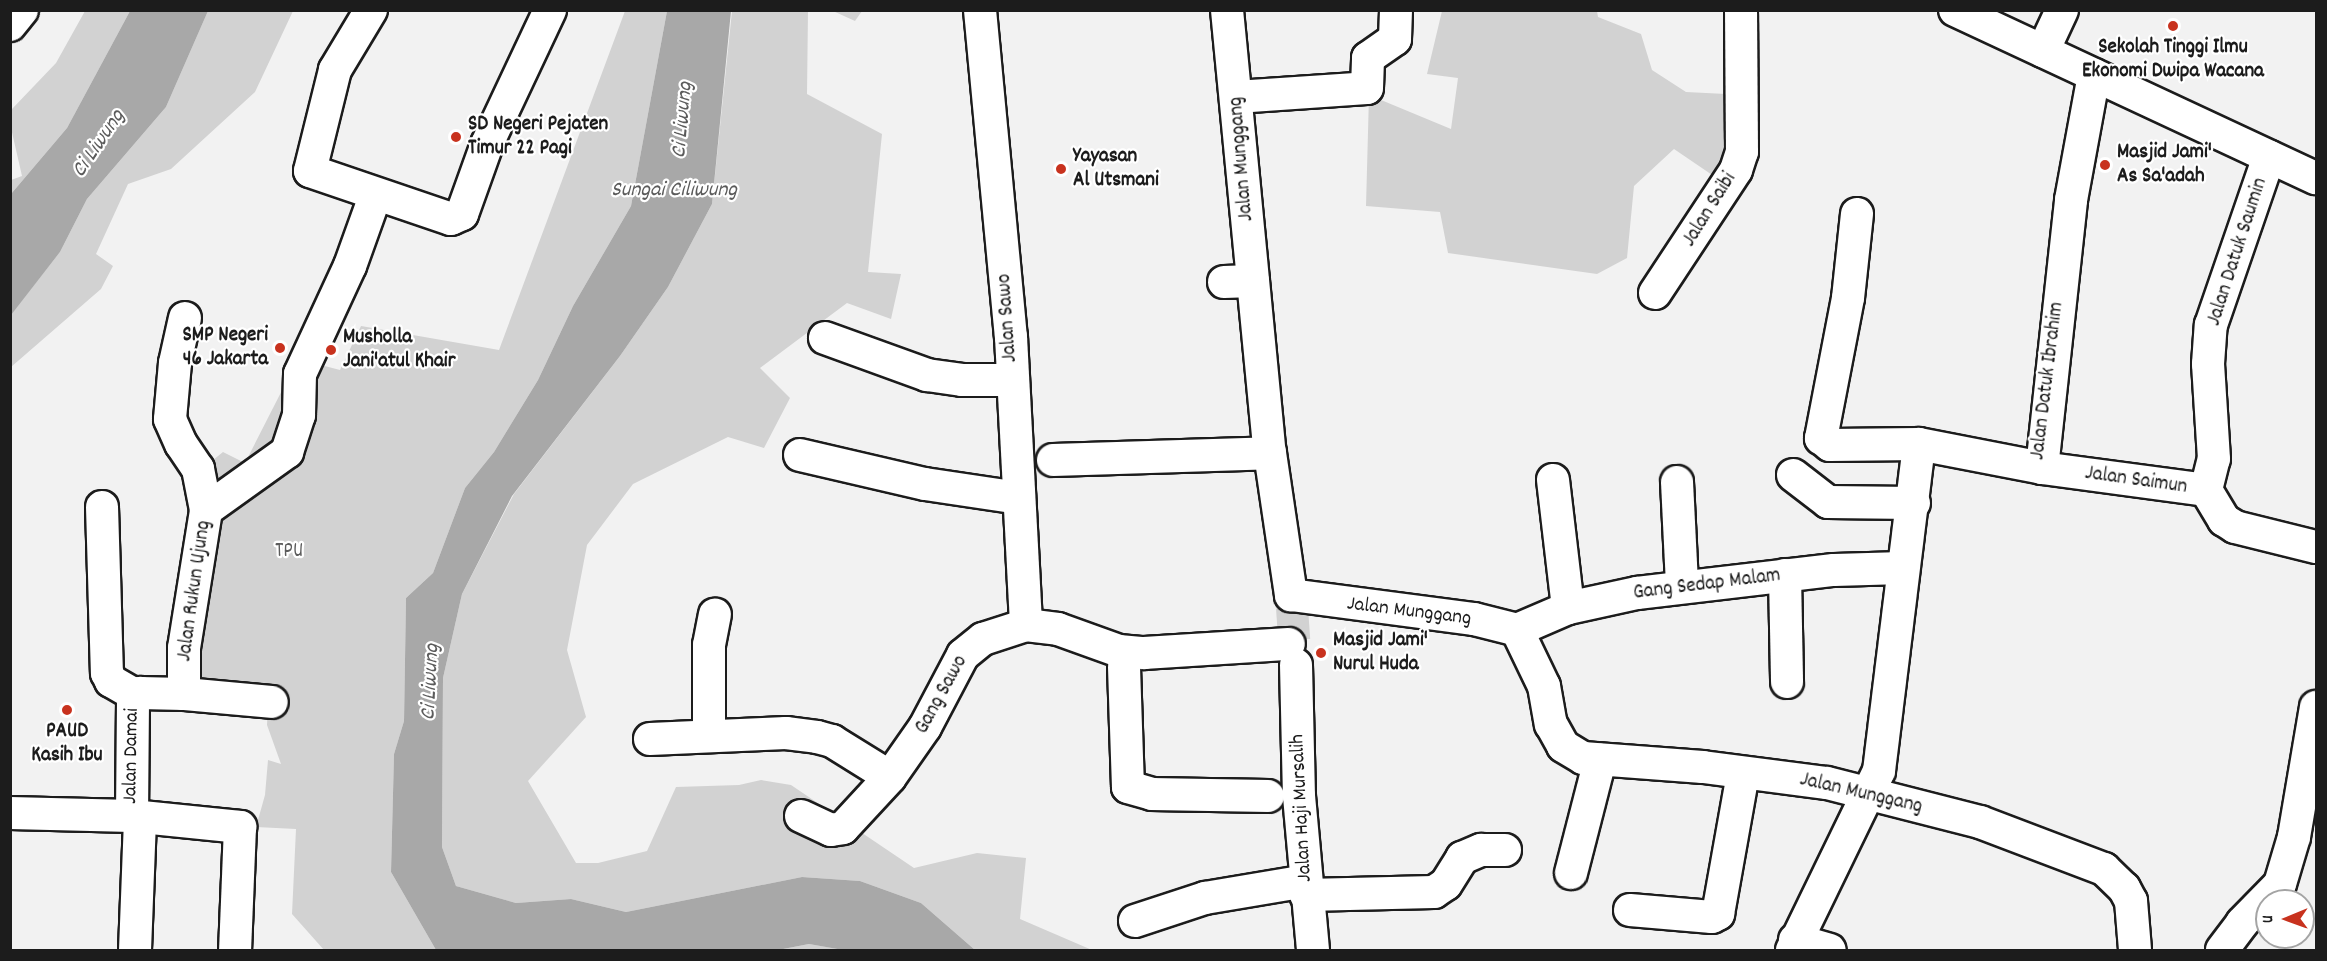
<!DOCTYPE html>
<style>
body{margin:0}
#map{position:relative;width:2327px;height:961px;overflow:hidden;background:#f2f2f2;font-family:Dekko,sans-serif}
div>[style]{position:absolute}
.green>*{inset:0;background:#d2d2d2}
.water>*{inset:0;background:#a8a8a8}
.minor-tunnel>*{height:32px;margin-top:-16px;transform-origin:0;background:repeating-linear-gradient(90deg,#d2d2d2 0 32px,transparent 0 48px)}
.roads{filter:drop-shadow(2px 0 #1c1c1c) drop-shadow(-2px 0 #1c1c1c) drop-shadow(0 2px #1c1c1c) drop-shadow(0 -2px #1c1c1c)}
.minor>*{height:32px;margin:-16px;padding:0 16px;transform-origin:16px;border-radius:16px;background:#fff}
.dots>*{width:16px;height:16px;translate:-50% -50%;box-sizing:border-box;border:3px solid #fff;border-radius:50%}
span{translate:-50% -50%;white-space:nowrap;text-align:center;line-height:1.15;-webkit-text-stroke:4.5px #fff;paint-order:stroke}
.poi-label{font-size:21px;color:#1c1c1c;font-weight:700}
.left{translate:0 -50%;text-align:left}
.right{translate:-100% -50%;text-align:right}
.street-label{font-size:21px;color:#1c1c1c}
.park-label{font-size:21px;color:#5c5c5c}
.water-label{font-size:22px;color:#5b5b5b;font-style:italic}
.frame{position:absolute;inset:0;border:12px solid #1c1c1c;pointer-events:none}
.north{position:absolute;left:2255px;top:889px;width:60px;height:60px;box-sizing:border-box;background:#fff;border:2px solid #a4a4a4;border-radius:50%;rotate:269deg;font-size:16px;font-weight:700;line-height:24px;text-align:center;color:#1c1c1c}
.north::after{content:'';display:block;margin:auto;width:21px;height:27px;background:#c8321e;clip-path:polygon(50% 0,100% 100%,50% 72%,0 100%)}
</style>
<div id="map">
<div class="green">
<div style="clip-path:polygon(85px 11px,130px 11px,67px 128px,11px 194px,11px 180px,22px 176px,11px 128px,12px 109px,56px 63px)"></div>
<div style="clip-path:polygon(208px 11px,293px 11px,255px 92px,171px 169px,128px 184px,96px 254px,113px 266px,101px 289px,11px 367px,10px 315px,60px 252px,87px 199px,166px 107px)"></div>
<div style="clip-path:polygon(625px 11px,667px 11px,631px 206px,573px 306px,538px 380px,494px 452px,465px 488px,433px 573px,406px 598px,404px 721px,394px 754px,391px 872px,436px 950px,324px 950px,292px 914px,296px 829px,256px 827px,265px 795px,268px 760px,281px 764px,267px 725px,268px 706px,176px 691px,177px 578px,185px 561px,193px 500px,187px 481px,223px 452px,245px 463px,298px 359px,340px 370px,361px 326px,499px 350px)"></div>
<div style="clip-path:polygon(732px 11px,808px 11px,807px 94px,882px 134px,868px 272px,901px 274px,891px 319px,847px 303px,760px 368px,790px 398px,764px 448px,728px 437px,633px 484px,587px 545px,567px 650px,586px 717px,528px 781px,576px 863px,598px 863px,647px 851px,676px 787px,739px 785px,761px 780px,791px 785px,914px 868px,977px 853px,1026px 858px,1020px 919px,1092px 950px,975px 950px,921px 903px,860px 881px,802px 877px,626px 912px,571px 899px,516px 903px,456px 886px,442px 847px,443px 678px,462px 594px,514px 494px,620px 356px,668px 287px,712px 204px)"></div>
<div style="clip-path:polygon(833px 11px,862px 11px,855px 21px)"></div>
<div style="clip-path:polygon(1442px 11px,1597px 11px,1598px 17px,1641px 34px,1652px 70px,1686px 92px,1726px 94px,1721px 181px,1674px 149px,1634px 186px,1627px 258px,1597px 274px,1448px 253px,1440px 212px,1366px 206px,1369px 95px,1451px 129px,1458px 78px,1427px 74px)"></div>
<div style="clip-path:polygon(809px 944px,838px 949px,843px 950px,778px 950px)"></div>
</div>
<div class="water">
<div style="clip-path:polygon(130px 11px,208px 11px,166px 107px,87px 199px,60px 252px,11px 315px,11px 194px,67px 128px)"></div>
<div style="clip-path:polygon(667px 11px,731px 11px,712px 204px,668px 287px,620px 356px,512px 496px,462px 594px,443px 678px,442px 847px,456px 886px,516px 903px,571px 899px,626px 912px,802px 877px,860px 881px,921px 903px,975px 950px,843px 950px,809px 944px,778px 950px,436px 950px,391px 872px,394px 754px,404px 721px,406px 598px,433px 573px,465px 488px,494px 452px,538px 380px,573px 306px,631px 206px)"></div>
</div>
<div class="minor-tunnel">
<div style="left:1292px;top:608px;width:57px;rotate:86deg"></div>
</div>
<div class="roads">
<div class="minor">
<div style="left:371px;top:10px;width:70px;rotate:121deg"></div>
<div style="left:335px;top:70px;width:104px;rotate:103.9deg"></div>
<div style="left:310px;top:171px;width:149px;rotate:18.8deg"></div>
<div style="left:451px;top:219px;width:12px;rotate:-24deg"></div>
<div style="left:462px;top:214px;width:74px;rotate:-70.3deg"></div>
<div style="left:487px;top:144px;width:148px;rotate:-64.8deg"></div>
<div style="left:980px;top:10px;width:328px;rotate:84.6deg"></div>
<div style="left:1011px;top:337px;width:288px;rotate:87deg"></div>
<div style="left:1227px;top:10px;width:445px;rotate:84.5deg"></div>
<div style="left:1270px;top:453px;width:144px;rotate:81.6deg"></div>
<div style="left:1291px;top:595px;width:185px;rotate:7.5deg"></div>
<div style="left:1474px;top:619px;width:44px;rotate:14.3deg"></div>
<div style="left:1517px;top:630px;width:62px;rotate:64.3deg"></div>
<div style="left:1544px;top:686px;width:39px;rotate:80deg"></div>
<div style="left:1551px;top:724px;width:25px;rotate:61deg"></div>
<div style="left:1563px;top:746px;width:23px;rotate:31deg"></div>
<div style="left:1583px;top:758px;width:120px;rotate:4.3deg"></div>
<div style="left:1703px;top:767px;width:125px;rotate:7.4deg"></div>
<div style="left:1827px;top:783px;width:158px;rotate:14.3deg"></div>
<div style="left:1980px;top:822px;width:133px;rotate:20.8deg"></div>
<div style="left:2104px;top:869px;width:28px;rotate:44deg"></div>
<div style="left:2124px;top:888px;width:15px;rotate:62deg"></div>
<div style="left:2131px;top:901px;width:49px;rotate:85.3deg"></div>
<div style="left:1955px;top:10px;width:398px;rotate:25deg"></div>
<div style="left:10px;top:25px;width:19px;rotate:-51deg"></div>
<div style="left:2043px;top:51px;width:45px;rotate:-65.1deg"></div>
<div style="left:1236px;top:97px;width:131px;rotate:-3.9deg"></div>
<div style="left:1367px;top:88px;width:30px;rotate:-88deg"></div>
<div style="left:1368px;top:58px;width:33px;rotate:-35deg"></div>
<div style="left:1395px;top:39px;width:29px;rotate:-88deg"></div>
<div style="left:1857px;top:214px;width:84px;rotate:96.1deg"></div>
<div style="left:1848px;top:298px;width:143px;rotate:100.9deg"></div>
<div style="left:1821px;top:438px;width:11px;rotate:38deg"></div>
<div style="left:1830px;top:445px;width:89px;rotate:-0.6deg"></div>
<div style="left:1224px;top:282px;width:29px;rotate:-2deg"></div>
<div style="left:1655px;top:293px;width:147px;rotate:-56.6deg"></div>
<div style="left:1736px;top:170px;width:19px;rotate:-72deg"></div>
<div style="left:1742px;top:152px;width:142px;rotate:-90.4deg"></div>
<div style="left:825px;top:338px;width:109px;rotate:19.9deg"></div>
<div style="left:927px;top:375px;width:35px;rotate:8deg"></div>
<div style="left:962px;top:380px;width:51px"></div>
<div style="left:800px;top:455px;width:128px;rotate:13.1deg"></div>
<div style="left:925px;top:484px;width:95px;rotate:8.5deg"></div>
<div style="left:1053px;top:460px;width:217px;rotate:-1.8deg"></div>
<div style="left:2042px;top:468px;width:165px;rotate:7.6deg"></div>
<div style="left:2206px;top:490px;width:35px;rotate:59deg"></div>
<div style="left:2224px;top:520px;width:13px;rotate:32deg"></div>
<div style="left:2235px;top:527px;width:83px;rotate:13.9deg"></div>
<div style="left:1793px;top:475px;width:44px;rotate:37.6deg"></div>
<div style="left:1828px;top:502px;width:86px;rotate:0.7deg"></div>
<div style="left:1553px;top:480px;width:129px;rotate:83.3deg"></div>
<div style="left:1677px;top:482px;width:104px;rotate:87.2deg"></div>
<div style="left:2206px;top:490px;width:32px;rotate:-76deg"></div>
<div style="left:2214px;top:459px;width:95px;rotate:-93.6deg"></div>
<div style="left:2208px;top:364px;width:39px;rotate:-86deg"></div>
<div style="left:2211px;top:325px;width:178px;rotate:-71deg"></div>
<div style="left:102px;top:507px;width:166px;rotate:88.3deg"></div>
<div style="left:107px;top:673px;width:9px;rotate:63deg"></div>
<div style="left:111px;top:681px;width:28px;rotate:30deg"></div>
<div style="left:206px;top:510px;width:100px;rotate:-35.6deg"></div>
<div style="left:287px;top:452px;width:39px;rotate:-72deg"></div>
<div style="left:299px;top:415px;width:41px;rotate:-88.6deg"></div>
<div style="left:300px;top:374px;width:119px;rotate:-65.2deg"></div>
<div style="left:350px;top:266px;width:74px;rotate:-70.3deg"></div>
<div style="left:1785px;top:575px;width:107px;rotate:88.9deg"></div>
<div style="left:1517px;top:630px;width:56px;rotate:-23.3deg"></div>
<div style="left:1568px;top:608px;width:71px;rotate:-12.3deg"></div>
<div style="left:1637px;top:593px;width:198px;rotate:-6.7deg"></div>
<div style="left:1834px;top:570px;width:69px;rotate:-1.7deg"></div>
<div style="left:1296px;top:665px;width:131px;rotate:88.7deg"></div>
<div style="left:1299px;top:796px;width:155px;rotate:84.8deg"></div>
<div style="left:1124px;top:667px;width:120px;rotate:88.1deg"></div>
<div style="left:1128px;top:787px;width:25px;rotate:16deg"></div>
<div style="left:1152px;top:794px;width:116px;rotate:1deg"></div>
<div style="left:184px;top:694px;width:88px;rotate:5.2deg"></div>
<div style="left:709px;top:736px;width:91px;rotate:-90deg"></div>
<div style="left:709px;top:645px;width:31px;rotate:-79deg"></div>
<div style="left:650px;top:739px;width:136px;rotate:-2.5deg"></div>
<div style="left:786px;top:733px;width:31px;rotate:7deg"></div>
<div style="left:817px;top:737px;width:16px;rotate:15deg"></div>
<div style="left:832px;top:741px;width:68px;rotate:31.8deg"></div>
<div style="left:890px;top:777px;width:61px;rotate:-55deg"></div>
<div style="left:925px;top:727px;width:81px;rotate:-62.2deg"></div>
<div style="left:963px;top:655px;width:26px;rotate:-39deg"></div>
<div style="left:983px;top:639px;width:45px;rotate:-18deg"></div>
<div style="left:1026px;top:625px;width:32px;rotate:7deg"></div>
<div style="left:1058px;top:629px;width:65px;rotate:19.8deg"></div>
<div style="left:1119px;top:651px;width:25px;rotate:5deg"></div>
<div style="left:1144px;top:653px;width:145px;rotate:-3.6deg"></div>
<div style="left:10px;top:813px;width:122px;rotate:1.4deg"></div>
<div style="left:132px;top:816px;width:109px;rotate:5.8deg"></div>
<div style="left:240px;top:827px;width:123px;rotate:92.3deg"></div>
<div style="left:132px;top:816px;width:118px;rotate:-89.5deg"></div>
<div style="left:133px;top:698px;width:9px;rotate:-36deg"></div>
<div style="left:140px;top:693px;width:44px;rotate:1.3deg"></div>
<div style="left:184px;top:694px;width:46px;rotate:-90deg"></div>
<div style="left:184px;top:648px;width:140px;rotate:-80.9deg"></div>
<div style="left:206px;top:510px;width:42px;rotate:-101deg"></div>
<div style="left:198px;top:469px;width:30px;rotate:-124deg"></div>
<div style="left:181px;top:444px;width:27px;rotate:-114deg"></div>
<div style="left:170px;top:419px;width:56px;rotate:-84.9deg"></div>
<div style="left:175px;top:363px;width:46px;rotate:-77.5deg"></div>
<div style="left:801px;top:816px;width:33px;rotate:25deg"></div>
<div style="left:831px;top:830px;width:12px;rotate:-9deg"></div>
<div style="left:843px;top:828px;width:69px;rotate:-47.3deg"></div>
<div style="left:1571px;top:873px;width:117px;rotate:-75.6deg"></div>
<div style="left:1306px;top:895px;width:128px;rotate:-1.3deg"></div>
<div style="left:1434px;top:892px;width:14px;rotate:-34deg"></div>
<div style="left:1446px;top:884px;width:31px;rotate:-58deg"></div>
<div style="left:1462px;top:858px;width:21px;rotate:-23deg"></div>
<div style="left:1481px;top:850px;width:24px"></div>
<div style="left:1630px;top:910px;width:82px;rotate:4.9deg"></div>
<div style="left:1712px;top:917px;width:7px;rotate:-27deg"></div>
<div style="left:1718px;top:914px;width:143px;rotate:-79.9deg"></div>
<div style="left:1135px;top:921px;width:74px;rotate:-18.2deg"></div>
<div style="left:1205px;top:898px;width:101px;rotate:-9.6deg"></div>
<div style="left:1795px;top:940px;width:36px;rotate:16deg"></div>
<div style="left:135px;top:950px;width:133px;rotate:-87.8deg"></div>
<div style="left:1792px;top:950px;width:199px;rotate:-64.1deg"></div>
<div style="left:1879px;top:771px;width:329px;rotate:-83deg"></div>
<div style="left:1919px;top:444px;width:125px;rotate:11deg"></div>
<div style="left:2042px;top:468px;width:270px;rotate:-83.8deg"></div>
<div style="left:2071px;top:200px;width:127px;rotate:-79.6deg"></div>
<div style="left:2222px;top:950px;width:34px;rotate:-53deg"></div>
<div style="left:2242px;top:923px;width:54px;rotate:-45.7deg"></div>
<div style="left:2280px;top:884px;width:49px;rotate:-73.4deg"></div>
<div style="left:2294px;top:837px;width:132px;rotate:-80.4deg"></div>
</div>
</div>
<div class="dots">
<div style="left:2173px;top:26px;background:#c8321e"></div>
<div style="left:456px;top:137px;background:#c8321e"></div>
<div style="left:2105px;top:165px;background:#c8321e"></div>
<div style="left:1061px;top:169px;background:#c8321e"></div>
<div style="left:280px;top:348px;background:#c8321e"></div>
<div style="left:331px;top:350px;background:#c8321e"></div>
<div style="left:1321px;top:653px;background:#c8321e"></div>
<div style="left:67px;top:710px;background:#c8321e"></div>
</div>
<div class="poi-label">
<span style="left:2173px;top:60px">Sekolah Tinggi Ilmu<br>Ekonomi Dwipa Wacana</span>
<span class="left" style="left:468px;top:137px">SD Negeri Pejaten<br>Timur 22 Pagi</span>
<span class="left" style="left:2117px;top:165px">Masjid Jami'<br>As Sa'adah</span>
<span class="left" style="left:1073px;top:169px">Yayasan<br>Al Utsmani</span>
<span class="right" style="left:268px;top:348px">SMP Negeri<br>46 Jakarta</span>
<span class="left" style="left:343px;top:350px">Musholla<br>Jani'atul Khair</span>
<span class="left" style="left:1333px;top:653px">Masjid Jami'<br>Nurul Huda</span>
<span style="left:67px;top:744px">PAUD<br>Kasih Ibu</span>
</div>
<div class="street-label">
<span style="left:1242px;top:159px;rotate:-95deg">Jalan Munggang</span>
<span style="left:1710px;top:210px;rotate:-58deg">Jalan Saibi</span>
<span style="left:2238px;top:252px;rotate:-72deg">Jalan Datuk Saumin</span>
<span style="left:1008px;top:318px;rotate:-94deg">Jalan Sawo</span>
<span style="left:2048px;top:381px;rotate:-83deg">Jalan Datuk Ibrahim</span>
<span style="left:2136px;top:481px;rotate:8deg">Jalan Saimun</span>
<span style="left:1707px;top:585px;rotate:-7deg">Gang Sedap Malam</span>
<span style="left:195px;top:591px;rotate:-82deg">Jalan Rukun Ujung</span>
<span style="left:1409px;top:612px;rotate:7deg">Jalan Munggang</span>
<span style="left:942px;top:695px;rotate:-61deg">Gang Sawo</span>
<span style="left:132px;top:756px;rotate:-89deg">Jalan Damai</span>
<span style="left:1861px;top:794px;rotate:13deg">Jalan Munggang</span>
<span style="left:1302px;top:808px;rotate:-93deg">Jalan Haji Mursalih</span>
</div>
<div class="park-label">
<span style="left:289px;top:552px">TPU</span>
</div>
<div class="water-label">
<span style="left:683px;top:120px;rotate:-85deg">Ci Liwung</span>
<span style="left:99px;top:144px;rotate:-56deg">Ci Liwung</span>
<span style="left:674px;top:191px">Sungai Ciliwung</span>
<span style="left:431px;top:682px;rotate:-87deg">Ci Liwung</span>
</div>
<div class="frame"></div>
<div class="north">U</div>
</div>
